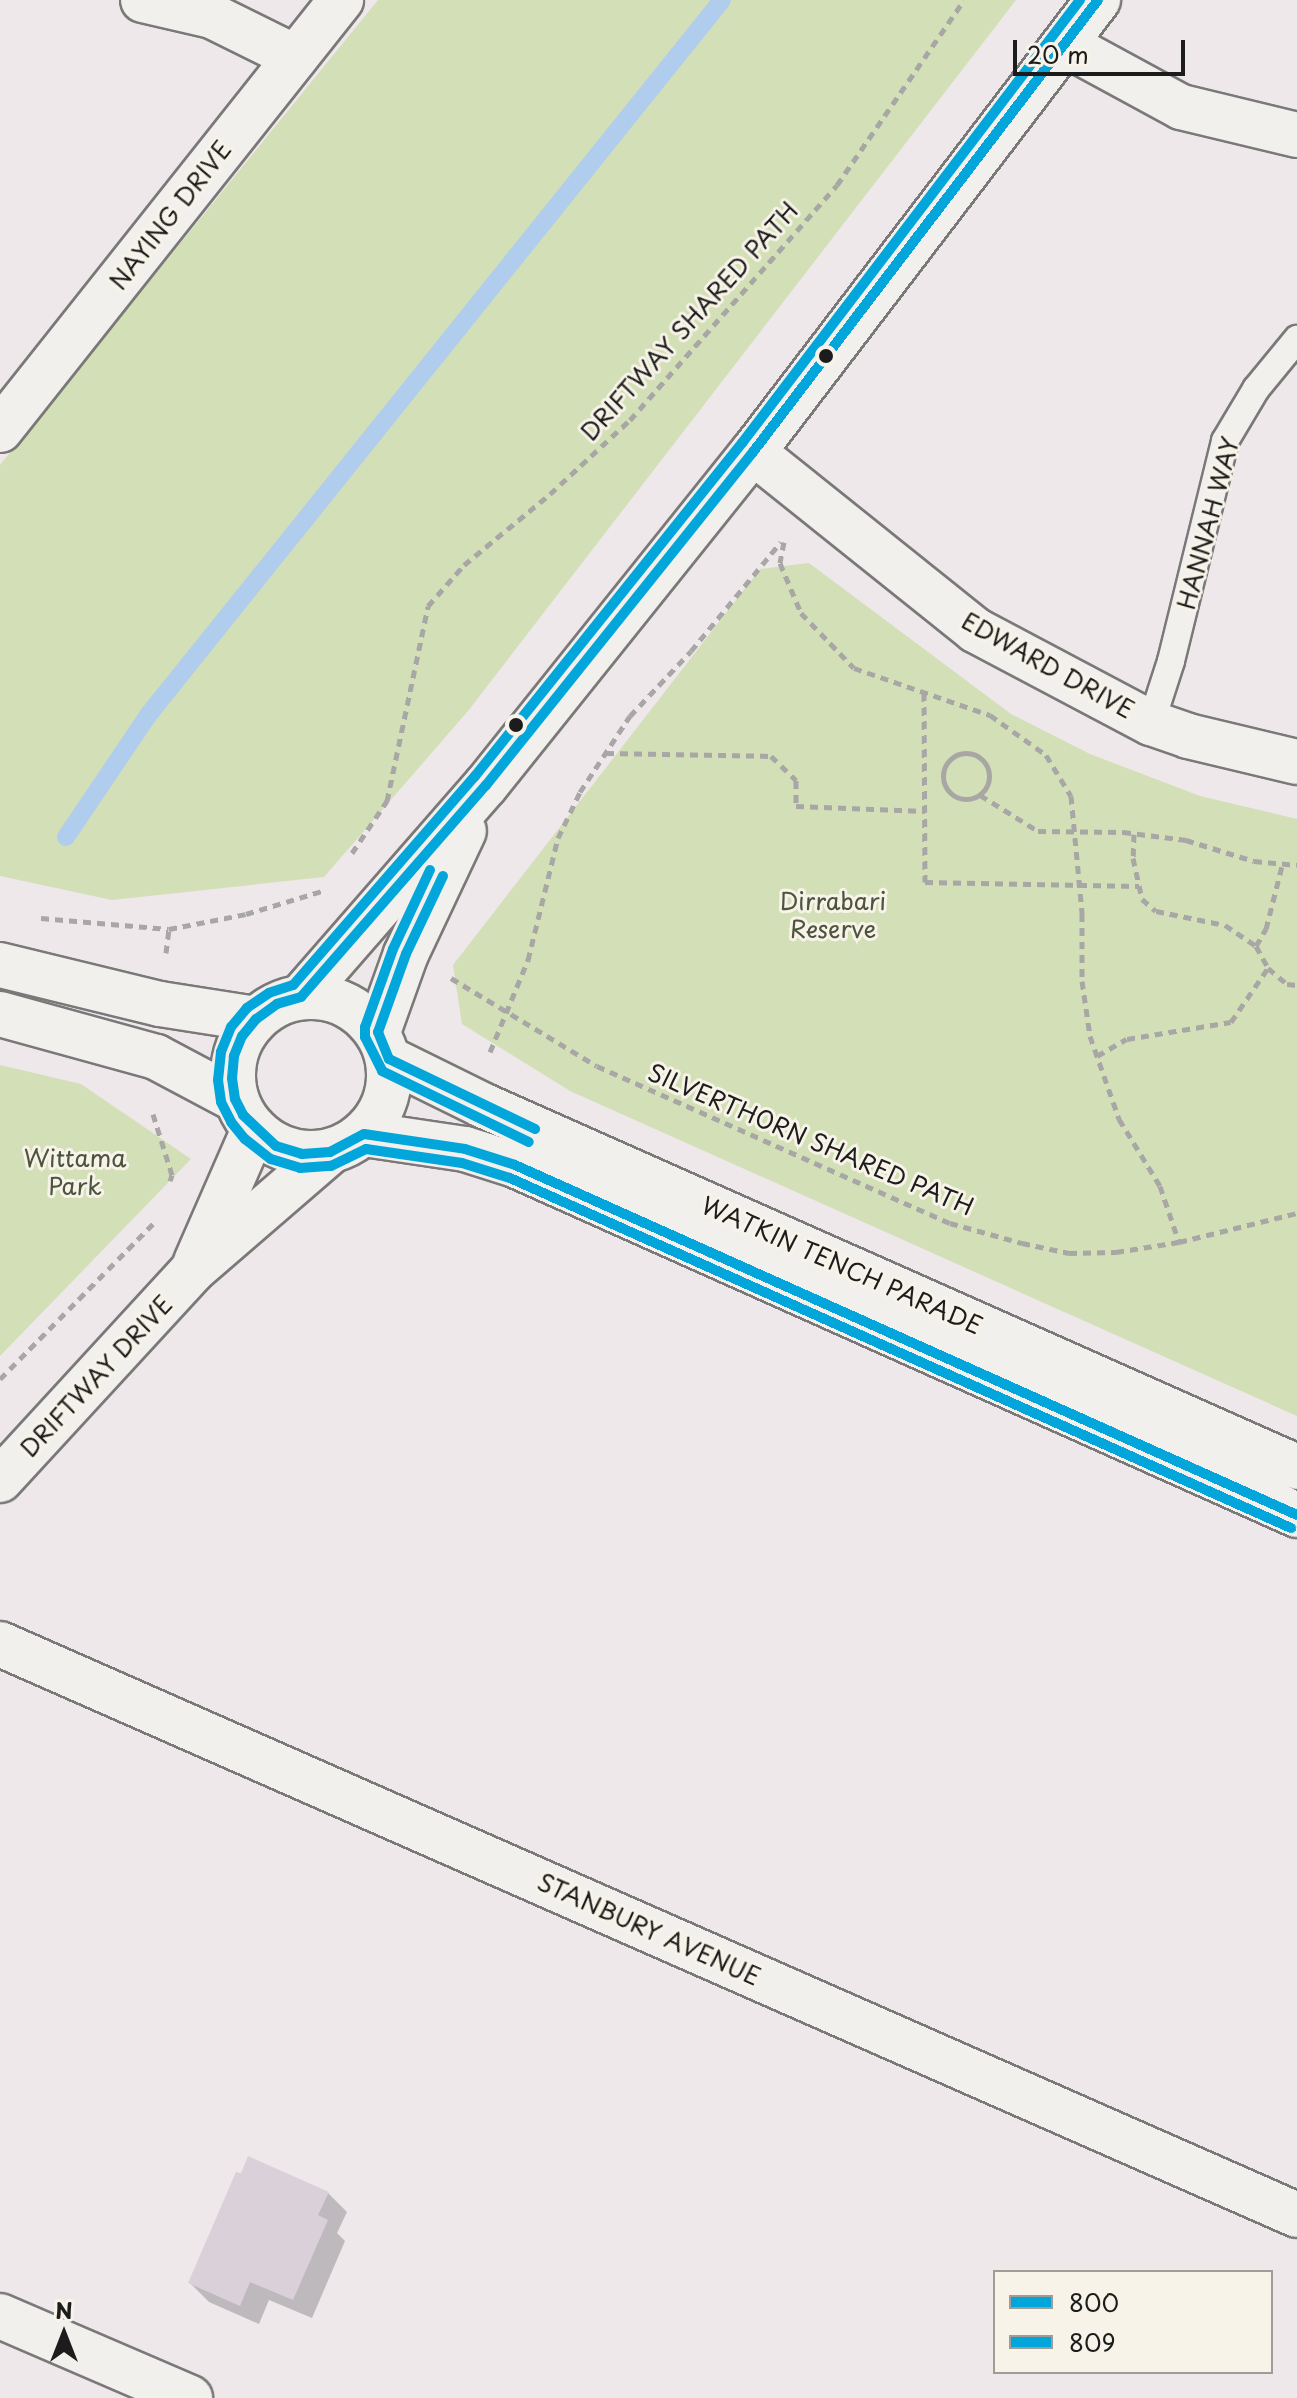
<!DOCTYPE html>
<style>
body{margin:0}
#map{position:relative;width:1297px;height:2398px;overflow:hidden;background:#eee8eb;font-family:"Playpen Sans",sans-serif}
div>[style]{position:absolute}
.green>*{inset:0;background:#d3dfb7}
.shadow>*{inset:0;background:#0003}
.stream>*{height:18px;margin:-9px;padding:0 9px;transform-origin:9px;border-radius:9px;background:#b0cdee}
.building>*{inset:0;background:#d9d0da}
.path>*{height:5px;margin-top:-2.5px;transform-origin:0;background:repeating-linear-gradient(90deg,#a8a7a5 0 8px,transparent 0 14px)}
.path>.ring{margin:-2.5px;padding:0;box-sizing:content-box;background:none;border:5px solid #a8a7a5;border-radius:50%}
.roads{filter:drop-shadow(2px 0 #7a7879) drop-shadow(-2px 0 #7a7879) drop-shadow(0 2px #7a7879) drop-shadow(0 -2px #7a7879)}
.lane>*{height:26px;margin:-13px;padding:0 13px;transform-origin:13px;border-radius:13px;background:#f1f0ed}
.street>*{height:44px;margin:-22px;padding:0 22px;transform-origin:22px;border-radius:22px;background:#f1f0ed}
.secondary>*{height:44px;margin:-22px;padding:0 22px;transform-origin:22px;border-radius:22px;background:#f1f0ed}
.secondary>.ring{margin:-22px;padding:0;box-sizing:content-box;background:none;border:44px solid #f1f0ed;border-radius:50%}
.bus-1>*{height:10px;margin:-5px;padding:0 5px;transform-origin:5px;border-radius:5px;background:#03a6da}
.bus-2>*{height:10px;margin:-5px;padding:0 5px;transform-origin:5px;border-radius:5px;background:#03a6da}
.dots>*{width:22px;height:22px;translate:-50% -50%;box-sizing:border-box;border:4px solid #f7f3e8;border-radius:50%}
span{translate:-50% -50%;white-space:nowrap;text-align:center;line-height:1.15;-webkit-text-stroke:6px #f7f3e8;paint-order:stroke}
.street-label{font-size:24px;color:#1c1c1c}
.park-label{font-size:24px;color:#4c543e}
.legend{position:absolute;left:993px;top:2270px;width:280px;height:104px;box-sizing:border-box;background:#f7f3e8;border:2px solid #9f9d96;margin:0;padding:10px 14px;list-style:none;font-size:24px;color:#1c1c1c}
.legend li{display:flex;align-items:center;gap:16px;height:40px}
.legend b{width:40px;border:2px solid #9f9d96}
.north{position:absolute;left:24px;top:2294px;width:80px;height:80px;-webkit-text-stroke:6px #f7f3e8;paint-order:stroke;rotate:0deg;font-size:22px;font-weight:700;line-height:32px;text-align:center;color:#1c1c1c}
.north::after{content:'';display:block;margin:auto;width:28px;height:36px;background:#1c1c1c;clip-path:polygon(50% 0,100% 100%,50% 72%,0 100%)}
.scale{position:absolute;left:1013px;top:40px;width:172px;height:36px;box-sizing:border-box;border:4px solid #1c1c1c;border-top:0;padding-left:10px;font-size:24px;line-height:28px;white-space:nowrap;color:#1c1c1c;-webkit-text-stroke:6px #f7f3e8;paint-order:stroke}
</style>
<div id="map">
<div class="green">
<div style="clip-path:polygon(378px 0,1016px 0,468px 711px,324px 877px,112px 900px,0 876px,0 465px)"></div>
<div style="clip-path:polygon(809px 563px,1011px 714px,1090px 754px,1200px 796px,1297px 819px,1297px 1416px,570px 1091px,462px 1024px,453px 965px,760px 569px)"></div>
<div style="clip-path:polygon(0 1065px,81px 1084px,191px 1159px,0 1356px)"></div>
</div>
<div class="shadow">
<div style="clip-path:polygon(328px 2193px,347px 2212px,337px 2233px,345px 2241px,312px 2318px,269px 2300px,259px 2324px,209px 2302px,190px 2283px)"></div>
</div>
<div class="stream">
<div style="left:66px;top:837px;width:148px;rotate:-56deg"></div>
<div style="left:149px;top:714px;width:915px;rotate:-51.25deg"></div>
</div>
<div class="building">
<div style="clip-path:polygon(248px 2156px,329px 2192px,318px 2215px,328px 2220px,293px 2300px,250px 2282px,240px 2306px,188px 2283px,236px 2172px,241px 2173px)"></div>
</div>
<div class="path">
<div style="left:784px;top:542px;width:21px;rotate:101deg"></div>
<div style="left:780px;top:563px;width:54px;rotate:67.2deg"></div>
<div style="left:801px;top:613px;width:76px;rotate:46.1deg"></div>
<div style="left:854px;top:668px;width:144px;rotate:19.1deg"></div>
<div style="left:990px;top:715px;width:69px;rotate:35.5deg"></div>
<div style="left:1046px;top:755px;width:48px;rotate:58.6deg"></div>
<div style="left:1071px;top:796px;width:118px;rotate:84.6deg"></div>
<div style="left:1082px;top:913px;width:68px;rotate:90deg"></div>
<div style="left:1082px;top:981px;width:56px;rotate:81.7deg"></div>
<div style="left:1090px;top:1036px;width:88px;rotate:70.7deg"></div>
<div style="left:1119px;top:1119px;width:79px;rotate:58.5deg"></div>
<div style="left:1160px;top:1186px;width:59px;rotate:71.3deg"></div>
<div style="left:924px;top:693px;width:189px;rotate:89.7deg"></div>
<div style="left:925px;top:882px;width:214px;rotate:1.1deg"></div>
<div style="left:606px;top:753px;width:165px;rotate:1deg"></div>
<div style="left:771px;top:756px;width:35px;rotate:44deg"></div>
<div style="left:796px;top:780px;width:26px;rotate:90deg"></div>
<div style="left:796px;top:806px;width:129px;rotate:2.2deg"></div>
<div class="ring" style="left:943px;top:753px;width:41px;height:41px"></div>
<div style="left:980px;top:795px;width:68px;rotate:31.8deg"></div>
<div style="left:1038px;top:831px;width:85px;rotate:0.7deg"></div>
<div style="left:1123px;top:832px;width:64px;rotate:7.2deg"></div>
<div style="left:1186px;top:840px;width:71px;rotate:17.2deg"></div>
<div style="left:1254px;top:861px;width:43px;rotate:5.3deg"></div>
<div style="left:1134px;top:834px;width:24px;rotate:92deg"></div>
<div style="left:1133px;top:858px;width:42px;rotate:77.6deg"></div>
<div style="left:1142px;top:899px;width:18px;rotate:41deg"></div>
<div style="left:1156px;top:911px;width:70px;rotate:11.5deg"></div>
<div style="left:1225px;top:925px;width:37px;rotate:34deg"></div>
<div style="left:1256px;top:946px;width:25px;rotate:61deg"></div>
<div style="left:1268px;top:968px;width:25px;rotate:40deg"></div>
<div style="left:1287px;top:984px;width:10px;rotate:6deg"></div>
<div style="left:352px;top:853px;width:63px;rotate:-56.1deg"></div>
<div style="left:387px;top:801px;width:199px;rotate:-78.1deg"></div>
<div style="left:428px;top:606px;width:55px;rotate:-48.7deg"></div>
<div style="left:464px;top:565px;width:112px;rotate:-39.5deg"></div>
<div style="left:550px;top:494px;width:109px;rotate:-42.8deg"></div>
<div style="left:630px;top:420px;width:313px;rotate:-48.6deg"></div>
<div style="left:837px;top:185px;width:224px;rotate:-55.5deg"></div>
<div style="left:41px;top:918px;width:128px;rotate:4.9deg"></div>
<div style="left:169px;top:929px;width:78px;rotate:-11deg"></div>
<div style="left:246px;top:914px;width:79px;rotate:-16.8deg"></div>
<div style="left:1256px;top:946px;width:20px;rotate:-60deg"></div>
<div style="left:1266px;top:929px;width:69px;rotate:-75.8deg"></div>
<div style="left:166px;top:953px;width:24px;rotate:-83deg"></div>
<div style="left:451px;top:978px;width:170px;rotate:31.1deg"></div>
<div style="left:597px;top:1066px;width:386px;rotate:24deg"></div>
<div style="left:950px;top:1223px;width:75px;rotate:15.5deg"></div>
<div style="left:1022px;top:1243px;width:48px;rotate:12deg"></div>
<div style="left:1069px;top:1253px;width:47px;rotate:-1.2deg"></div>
<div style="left:1116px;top:1252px;width:64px;rotate:-9deg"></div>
<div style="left:1179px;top:1242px;width:122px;rotate:-13.8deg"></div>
<div style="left:490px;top:1052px;width:100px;rotate:-67.6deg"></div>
<div style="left:528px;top:960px;width:126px;rotate:-76.2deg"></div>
<div style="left:558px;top:838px;width:51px;rotate:-64.4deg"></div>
<div style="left:580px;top:792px;width:91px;rotate:-56.7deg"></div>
<div style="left:630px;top:716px;width:89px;rotate:-46.8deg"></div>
<div style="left:691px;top:651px;width:141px;rotate:-50.5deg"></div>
<div style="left:1097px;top:1056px;width:34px;rotate:-30deg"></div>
<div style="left:1127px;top:1039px;width:105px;rotate:-9.3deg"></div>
<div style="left:1231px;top:1022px;width:65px;rotate:-55.6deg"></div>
<div style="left:153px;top:1114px;width:64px;rotate:72.7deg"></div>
<div style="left:172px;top:1175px;width:6px;rotate:108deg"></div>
<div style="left:0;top:1379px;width:219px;rotate:-45.4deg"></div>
</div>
<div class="roads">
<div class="lane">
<div style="left:1151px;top:723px;width:65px;rotate:-72.1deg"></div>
<div style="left:1171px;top:661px;width:227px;rotate:-76.2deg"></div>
<div style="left:1225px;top:441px;width:61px;rotate:-59.2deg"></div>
<div style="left:1256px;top:389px;width:65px;rotate:-50.6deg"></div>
</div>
<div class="street">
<div style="left:143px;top:0;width:71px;rotate:13.1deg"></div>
<div style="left:212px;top:16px;width:93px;rotate:26.3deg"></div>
<div style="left:1065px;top:44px;width:132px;rotate:28.5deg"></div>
<div style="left:1181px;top:107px;width:119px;rotate:13.6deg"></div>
<div style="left:753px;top:452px;width:285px;rotate:38.7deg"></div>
<div style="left:975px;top:630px;width:199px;rotate:27.9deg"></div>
<div style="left:1151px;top:723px;width:39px;rotate:19deg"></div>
<div style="left:1188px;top:736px;width:112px;rotate:13.4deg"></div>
<div style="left:0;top:1644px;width:1417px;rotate:23.76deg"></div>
<div style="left:0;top:2316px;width:207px;rotate:23.3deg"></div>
</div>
<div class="secondary">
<div style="left:0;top:430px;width:549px;rotate:-51.58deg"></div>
<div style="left:0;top:965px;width:165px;rotate:13.7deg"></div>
<div style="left:160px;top:1004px;width:97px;rotate:8.9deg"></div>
<div class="ring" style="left:233px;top:997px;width:112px;height:112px"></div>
<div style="left:301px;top:997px;width:281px;rotate:-48.9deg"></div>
<div style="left:486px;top:785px;width:427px;rotate:-51.3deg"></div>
<div style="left:753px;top:452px;width:569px;rotate:-52.65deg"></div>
<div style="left:0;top:1014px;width:162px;rotate:15.4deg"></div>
<div style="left:156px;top:1057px;width:89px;rotate:28deg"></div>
<div style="left:378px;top:1032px;width:83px;rotate:-70.3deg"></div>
<div style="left:406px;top:954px;width:136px;rotate:-64.8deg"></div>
<div style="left:389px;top:1059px;width:104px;rotate:26.3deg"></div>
<div style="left:482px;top:1105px;width:892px;rotate:23.95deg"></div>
<div style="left:364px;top:1134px;width:102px;rotate:8.4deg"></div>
<div style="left:465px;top:1149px;width:52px;rotate:17.7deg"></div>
<div style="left:515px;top:1165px;width:857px;rotate:24.11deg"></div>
<div style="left:196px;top:1262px;width:145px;rotate:-66.4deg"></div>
<div style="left:0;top:1480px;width:284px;rotate:-47.4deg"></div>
<div style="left:192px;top:1271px;width:182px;rotate:-40.8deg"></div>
</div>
</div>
<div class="bus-1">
<div style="left:1098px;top:0;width:569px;rotate:127.35deg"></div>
<div style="left:753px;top:452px;width:427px;rotate:128.7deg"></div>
<div style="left:486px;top:785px;width:281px;rotate:131.1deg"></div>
<div style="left:301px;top:997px;width:25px;rotate:164deg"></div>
<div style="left:277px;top:1004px;width:26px;rotate:144deg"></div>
<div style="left:256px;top:1019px;width:22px;rotate:129deg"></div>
<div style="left:242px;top:1036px;width:22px;rotate:112deg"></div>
<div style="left:234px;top:1056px;width:22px;rotate:95deg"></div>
<div style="left:232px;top:1078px;width:21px;rotate:82deg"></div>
<div style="left:235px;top:1099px;width:18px;rotate:63deg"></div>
<div style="left:243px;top:1115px;width:45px;rotate:43.2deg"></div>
<div style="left:276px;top:1146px;width:27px;rotate:17deg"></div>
<div style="left:302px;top:1154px;width:28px;rotate:-4deg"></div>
<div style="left:330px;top:1152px;width:38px;rotate:-28deg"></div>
<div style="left:364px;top:1134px;width:102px;rotate:8.4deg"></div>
<div style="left:465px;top:1149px;width:52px;rotate:17.7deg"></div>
<div style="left:515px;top:1165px;width:857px;rotate:24.11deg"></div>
<div style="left:443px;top:876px;width:86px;rotate:115.4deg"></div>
<div style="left:406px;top:954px;width:83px;rotate:109.7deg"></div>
<div style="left:378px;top:1032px;width:29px;rotate:68deg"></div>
<div style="left:389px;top:1059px;width:162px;rotate:25.6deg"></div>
</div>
<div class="bus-2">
<div style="left:1080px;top:0;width:557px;rotate:127.34deg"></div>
<div style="left:742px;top:443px;width:427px;rotate:128.7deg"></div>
<div style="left:475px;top:776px;width:277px;rotate:131deg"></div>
<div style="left:293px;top:985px;width:25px;rotate:162deg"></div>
<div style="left:269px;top:993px;width:27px;rotate:146deg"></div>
<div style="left:247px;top:1008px;width:25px;rotate:130deg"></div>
<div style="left:231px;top:1027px;width:27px;rotate:112deg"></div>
<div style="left:221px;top:1052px;width:28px;rotate:96deg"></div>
<div style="left:218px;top:1080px;width:22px;rotate:82deg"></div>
<div style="left:221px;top:1102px;width:22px;rotate:63deg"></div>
<div style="left:231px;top:1122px;width:22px;rotate:51deg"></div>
<div style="left:245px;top:1139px;width:33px;rotate:38deg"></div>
<div style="left:271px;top:1159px;width:30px;rotate:17deg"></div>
<div style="left:300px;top:1168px;width:31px;rotate:-4deg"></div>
<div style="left:331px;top:1166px;width:39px;rotate:-26deg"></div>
<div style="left:366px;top:1149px;width:97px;rotate:8.3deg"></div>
<div style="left:462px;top:1163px;width:50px;rotate:17.4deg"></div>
<div style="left:510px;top:1178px;width:856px;rotate:24.14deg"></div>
<div style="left:430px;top:870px;width:87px;rotate:115.1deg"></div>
<div style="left:393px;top:949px;width:83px;rotate:109.7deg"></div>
<div style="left:365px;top:1027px;width:10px;rotate:90deg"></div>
<div style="left:365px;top:1037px;width:38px;rotate:63deg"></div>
<div style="left:382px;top:1071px;width:163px;rotate:25.8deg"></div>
</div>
<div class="dots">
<div style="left:826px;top:356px;background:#1c1c1c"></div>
<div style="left:516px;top:725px;background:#1c1c1c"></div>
</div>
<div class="street-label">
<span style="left:170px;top:215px;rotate:-52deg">NAYING DRIVE</span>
<span style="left:689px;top:321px;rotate:-48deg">DRIFTWAY SHARED PATH</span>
<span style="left:1208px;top:523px;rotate:-75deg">HANNAH WAY</span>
<span style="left:1048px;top:665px;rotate:29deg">EDWARD DRIVE</span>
<span style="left:811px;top:1139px;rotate:23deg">SILVERTHORN SHARED PATH</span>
<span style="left:842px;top:1265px;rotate:24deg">WATKIN TENCH PARADE</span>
<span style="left:96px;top:1376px;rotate:-47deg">DRIFTWAY DRIVE</span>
<span style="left:649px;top:1929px;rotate:24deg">STANBURY AVENUE</span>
</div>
<div class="park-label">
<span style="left:833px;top:915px">Dirrabari<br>Reserve</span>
<span style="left:75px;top:1172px">Wittama<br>Park</span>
</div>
<ul class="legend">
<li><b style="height:10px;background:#03a6da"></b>800</li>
<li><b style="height:10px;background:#03a6da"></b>809</li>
</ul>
<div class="north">N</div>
<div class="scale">20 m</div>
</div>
